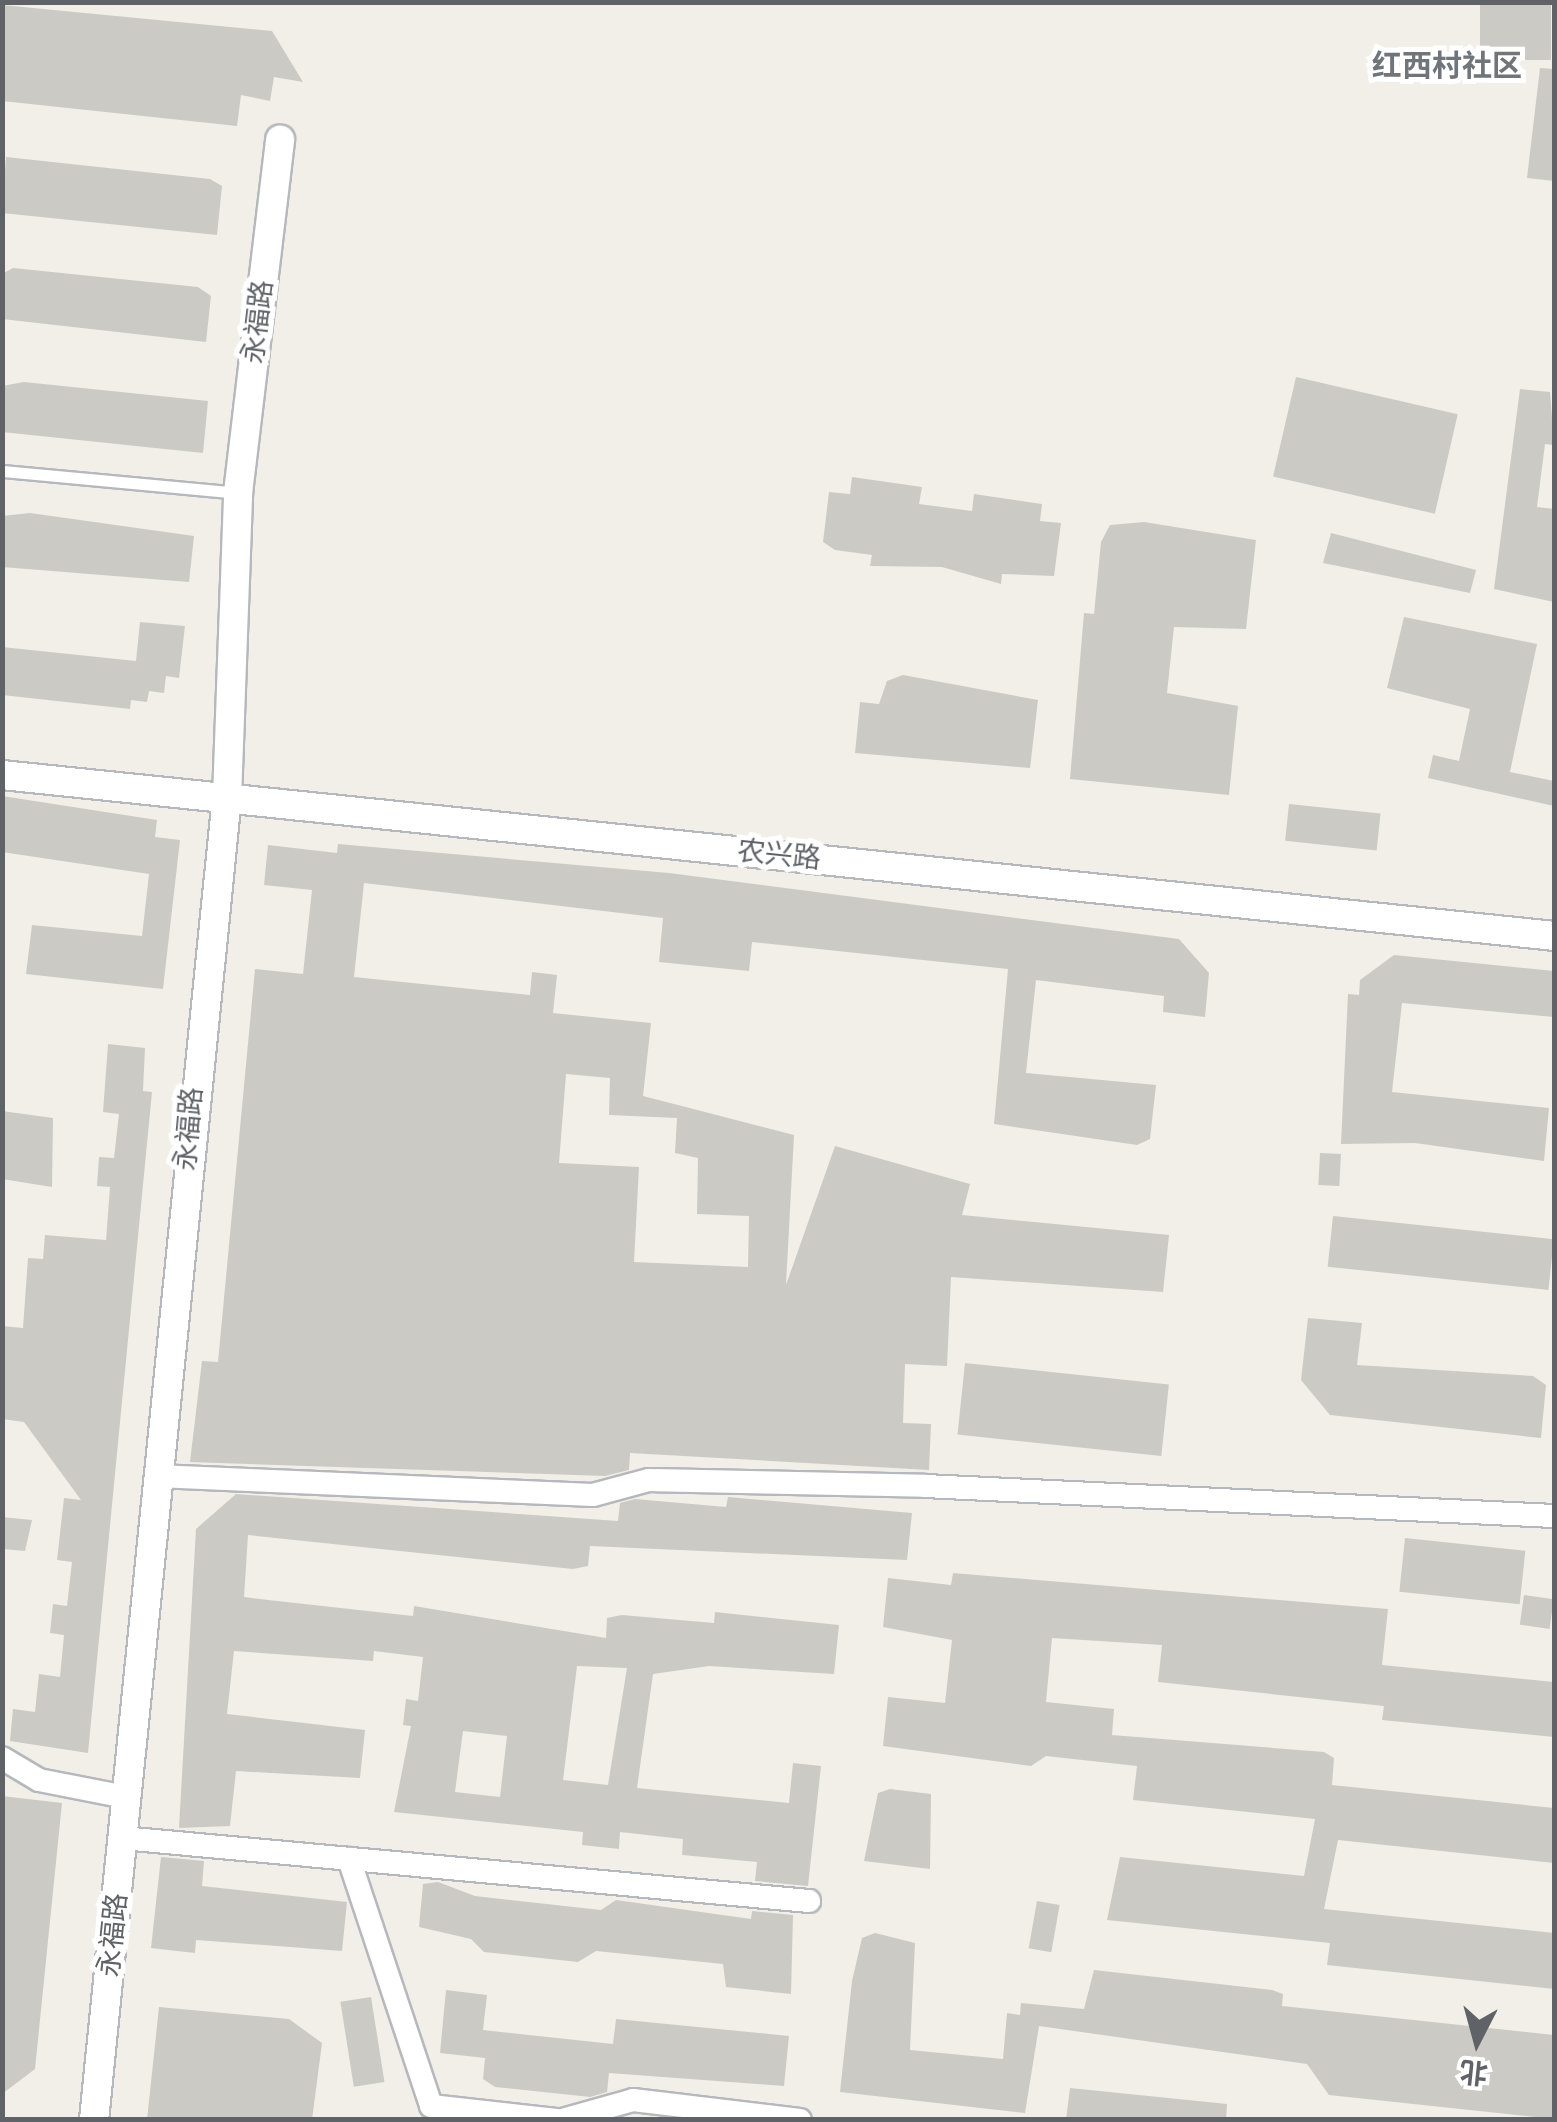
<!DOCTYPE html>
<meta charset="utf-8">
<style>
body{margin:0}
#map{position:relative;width:1557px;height:2122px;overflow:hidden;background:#f1efe8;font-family:"Work Sans","Noto Sans SC",sans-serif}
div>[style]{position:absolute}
.building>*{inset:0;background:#cccac5;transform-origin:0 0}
.roads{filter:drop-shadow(2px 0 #b5b8bc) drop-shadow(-2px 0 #b5b8bc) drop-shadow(0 2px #b5b8bc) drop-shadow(0 -2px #b5b8bc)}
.service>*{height:11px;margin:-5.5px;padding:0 5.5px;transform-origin:5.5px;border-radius:5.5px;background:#fff}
.minor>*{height:22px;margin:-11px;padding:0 11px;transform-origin:11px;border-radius:11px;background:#fff}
.tertiary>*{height:28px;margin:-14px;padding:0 14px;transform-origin:14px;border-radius:14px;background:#fff}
span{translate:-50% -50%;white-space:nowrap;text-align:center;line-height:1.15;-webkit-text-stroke:10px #fff;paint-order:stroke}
.street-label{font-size:28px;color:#5f6368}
.neighbourhood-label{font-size:30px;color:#70757a;font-weight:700}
.frame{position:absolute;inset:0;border:5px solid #5f6368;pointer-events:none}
.north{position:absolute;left:1427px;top:1992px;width:100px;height:100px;-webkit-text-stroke:8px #fff;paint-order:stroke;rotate:186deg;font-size:28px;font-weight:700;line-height:40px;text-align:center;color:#5f6368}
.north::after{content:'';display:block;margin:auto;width:35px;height:45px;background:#5f6368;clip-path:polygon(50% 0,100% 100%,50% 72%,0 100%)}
</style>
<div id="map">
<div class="building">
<div style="left:1480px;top:2px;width:71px;height:58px"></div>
<div style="clip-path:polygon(2px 5px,272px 31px,303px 82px,274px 77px,270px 101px,241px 95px,237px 126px,2px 101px)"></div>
<div style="clip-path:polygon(1540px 68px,1554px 69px,1554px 181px,1527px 178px)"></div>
<div style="clip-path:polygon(6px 157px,210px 179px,222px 186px,217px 235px,2px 213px)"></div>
<div style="clip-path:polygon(13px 268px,198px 287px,211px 296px,206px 342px,2px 319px,2px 274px)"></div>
<div style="left:1296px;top:377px;width:166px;height:102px;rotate:13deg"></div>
<div style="clip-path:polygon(24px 382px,208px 401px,203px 453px,2px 432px,2px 386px)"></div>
<div style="clip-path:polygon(1520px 389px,1550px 392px,1554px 445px,1545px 444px,1537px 507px,1554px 509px,1554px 602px,1494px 589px)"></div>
<div style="clip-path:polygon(852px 477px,922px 487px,919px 504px,972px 511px,974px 494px,1042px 504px,1040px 521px,1061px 523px,1054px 576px,1002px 574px,1001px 584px,942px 567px,870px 566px,872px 555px,835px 550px,823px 542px,829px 492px,850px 494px)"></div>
<div style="clip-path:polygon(30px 513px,194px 536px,189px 582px,2px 567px,2px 516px)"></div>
<div style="clip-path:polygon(1144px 522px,1256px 540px,1246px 629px,1174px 627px,1167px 693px,1238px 706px,1229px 795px,1070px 779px,1084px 613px,1094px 614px,1101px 542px,1110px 525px)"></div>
<div style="clip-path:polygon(1331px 533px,1476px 570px,1470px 593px,1323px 563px)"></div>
<div style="clip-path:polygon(1404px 617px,1537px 644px,1510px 772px,1554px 781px,1554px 806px,1428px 778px,1433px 755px,1459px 761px,1470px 709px,1387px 688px)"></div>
<div style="clip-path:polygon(140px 622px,185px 626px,179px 678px,166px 676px,164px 693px,149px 691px,147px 702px,131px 700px,130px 709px,2px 695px,2px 647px,136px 661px)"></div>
<div style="clip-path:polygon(903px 675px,1038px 700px,1030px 768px,855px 753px,860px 702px,879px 704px,887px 681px)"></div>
<div style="clip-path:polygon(2px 796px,157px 820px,155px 837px,180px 840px,163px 989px,26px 974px,32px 925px,142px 936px,149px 874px,2px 852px)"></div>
<div style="left:1289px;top:804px;width:92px;height:37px;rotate:6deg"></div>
<div style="clip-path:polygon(evenodd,338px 844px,669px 873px,1179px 939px,1209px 973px,1205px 1017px,1163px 1012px,1164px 996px,1036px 980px,1026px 1073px,1156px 1085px,1150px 1139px,1137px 1145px,994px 1124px,1008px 969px,752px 942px,749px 971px,659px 962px,663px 918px,364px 883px,354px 977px,530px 995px,532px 972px,557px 975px,553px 1013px,651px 1023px,643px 1096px,794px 1135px,786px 1285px,835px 1146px,970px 1184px,962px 1215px,1169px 1235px,1163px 1292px,951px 1277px,947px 1366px,905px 1364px,903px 1423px,931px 1424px,929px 1470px,630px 1453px,629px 1470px,605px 1476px,190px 1462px,202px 1361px,218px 1362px,255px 969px,303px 974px,312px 890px,264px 885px,268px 845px,337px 853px,338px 844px,566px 1074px,610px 1078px,609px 1115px,677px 1118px,675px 1153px,698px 1158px,697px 1214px,749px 1216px,748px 1267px,634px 1262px,639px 1167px,559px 1163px,566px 1074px)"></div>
<div style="clip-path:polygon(1394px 955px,1554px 971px,1554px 1017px,1402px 1003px,1392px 1092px,1549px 1108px,1544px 1161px,1415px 1143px,1341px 1144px,1348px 994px,1359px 995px,1360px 980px)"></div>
<div style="clip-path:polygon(108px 1044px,145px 1048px,143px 1091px,152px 1092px,88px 1753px,10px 1741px,13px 1709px,35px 1712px,39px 1674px,60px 1677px,64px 1635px,50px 1633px,53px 1604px,67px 1606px,72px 1562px,57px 1560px,64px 1498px,81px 1500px,24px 1422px,2px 1419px,2px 1326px,23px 1328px,28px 1258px,43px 1259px,45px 1235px,106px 1240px,110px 1187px,97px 1186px,99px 1157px,114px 1158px,119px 1114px,103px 1112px)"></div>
<div style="clip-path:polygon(2px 1111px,53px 1118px,52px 1187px,2px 1179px)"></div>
<div style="left:1320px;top:1153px;width:21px;height:32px;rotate:3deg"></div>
<div style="left:1333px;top:1216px;width:222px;height:51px;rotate:6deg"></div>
<div style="clip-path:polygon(1308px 1318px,1362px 1323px,1357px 1365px,1533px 1376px,1546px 1385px,1541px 1438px,1330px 1415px,1301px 1380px)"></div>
<div style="left:965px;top:1363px;width:205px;height:72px;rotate:6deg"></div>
<div style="clip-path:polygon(evenodd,236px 1494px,618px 1521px,620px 1503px,635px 1499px,726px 1507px,728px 1497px,912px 1513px,907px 1560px,590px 1546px,588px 1566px,573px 1569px,248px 1535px,244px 1597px,268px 1600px,413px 1616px,414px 1606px,606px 1638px,607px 1618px,622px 1615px,714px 1623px,715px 1612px,839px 1625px,834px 1674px,709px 1666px,653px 1674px,637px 1788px,789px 1803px,793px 1763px,821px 1766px,808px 1886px,755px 1881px,757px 1862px,682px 1855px,683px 1839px,620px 1832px,619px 1849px,582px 1845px,583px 1832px,394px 1812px,411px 1726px,403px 1725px,406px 1699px,418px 1701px,423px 1657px,374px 1651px,373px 1661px,234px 1651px,227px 1714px,365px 1730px,360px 1778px,236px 1771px,230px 1826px,179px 1828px,196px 1529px,236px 1494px,577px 1666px,627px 1668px,608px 1785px,563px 1780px,577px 1666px,236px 1494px,463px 1731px,507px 1736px,500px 1797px,455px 1792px,463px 1731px)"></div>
<div style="clip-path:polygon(2px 1517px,32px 1520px,25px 1551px,2px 1549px)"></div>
<div style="left:1405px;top:1538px;width:121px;height:54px;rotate:6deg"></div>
<div style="clip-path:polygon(953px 1573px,1388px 1609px,1382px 1665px,1554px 1682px,1554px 1737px,1382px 1720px,1384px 1706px,1158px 1682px,1162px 1645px,1052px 1638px,1046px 1702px,1114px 1709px,1112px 1735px,1324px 1752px,1334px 1758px,1332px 1785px,1554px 1808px,1554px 1863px,1338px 1840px,1324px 1909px,1554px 1933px,1554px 1989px,1327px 1965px,1330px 1943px,1107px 1920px,1120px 1857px,1304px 1876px,1315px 1819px,1133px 1800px,1137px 1766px,1046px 1756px,1031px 1766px,883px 1746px,888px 1697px,945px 1703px,952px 1640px,883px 1627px,888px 1578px,951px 1585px)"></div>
<div style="left:1524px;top:1595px;width:30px;height:30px;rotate:8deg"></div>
<div style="clip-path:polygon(890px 1789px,931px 1794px,930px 1869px,864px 1861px,878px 1793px)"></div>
<div style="clip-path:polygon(2px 1796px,62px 1803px,35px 2069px,2px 2094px)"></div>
<div style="clip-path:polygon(161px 1857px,204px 1861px,202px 1886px,347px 1902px,342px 1951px,196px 1940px,195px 1953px,151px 1948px)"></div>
<div style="clip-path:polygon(438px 1882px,475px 1896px,601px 1910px,616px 1900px,751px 1919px,752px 1911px,793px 1915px,791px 1994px,726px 1987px,723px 1964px,596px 1951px,578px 1962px,484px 1952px,471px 1939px,419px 1927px,423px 1884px)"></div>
<div style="left:1037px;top:1901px;width:23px;height:48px;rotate:10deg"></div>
<div style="clip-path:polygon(875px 1933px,915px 1943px,910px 2050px,1003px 2059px,1007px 2013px,1020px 2015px,1021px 2003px,1084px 2009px,1094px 1970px,1272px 1990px,1283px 1994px,1282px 2006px,1554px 2035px,1554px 2119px,1329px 2095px,1307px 2064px,1039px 2026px,1025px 2113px,840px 2092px,852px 1981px,862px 1938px)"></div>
<div style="clip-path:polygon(446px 1990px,487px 1995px,483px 2030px,613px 2044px,616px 2019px,789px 2036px,784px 2086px,609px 2073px,607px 2092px,590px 2097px,495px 2087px,483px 2079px,485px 2058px,440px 2053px)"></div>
<div style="left:371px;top:1997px;width:86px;height:31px;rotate:81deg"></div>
<div style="clip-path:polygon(159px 2007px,289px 2019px,322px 2043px,312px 2120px,147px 2120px)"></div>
<div style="clip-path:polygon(1070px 2088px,1227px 2104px,1226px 2120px,1066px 2120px)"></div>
</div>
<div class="roads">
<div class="service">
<div style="left:2px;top:471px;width:236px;rotate:5.3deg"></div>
</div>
<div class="minor">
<div style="left:157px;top:1476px;width:436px;rotate:2.5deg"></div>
<div style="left:593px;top:1495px;width:58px;rotate:-15deg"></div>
<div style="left:649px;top:1480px;width:276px;rotate:1.2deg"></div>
<div style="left:925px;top:1486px;width:630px;rotate:2.73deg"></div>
<div style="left:2px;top:1758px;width:43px;rotate:30.7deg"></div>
<div style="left:39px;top:1780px;width:89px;rotate:11.1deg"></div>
<div style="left:122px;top:1838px;width:690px;rotate:5.24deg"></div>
<div style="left:349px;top:1859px;width:260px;rotate:71.6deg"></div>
<div style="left:431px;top:2106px;width:126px;rotate:6.4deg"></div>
<div style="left:562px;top:2120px;width:74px;rotate:-15.7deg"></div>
<div style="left:633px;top:2100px;width:168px;rotate:6.8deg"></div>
</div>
<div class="tertiary">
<div style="left:2px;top:775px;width:1560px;rotate:5.92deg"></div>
<div style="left:94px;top:2120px;width:1329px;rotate:-84.26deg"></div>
<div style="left:227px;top:798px;width:305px;rotate:-87.9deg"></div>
<div style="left:238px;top:493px;width:356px;rotate:-83.2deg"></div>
</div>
</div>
<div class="street-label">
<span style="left:258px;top:322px;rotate:-83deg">永福路</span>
<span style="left:779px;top:855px;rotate:6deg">农兴路</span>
<span style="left:189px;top:1129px;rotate:-85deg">永福路</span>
<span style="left:113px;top:1935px;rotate:-84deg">永福路</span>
</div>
<div class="neighbourhood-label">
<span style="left:1447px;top:66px">红西村社区</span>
</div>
<div class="frame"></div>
<div class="north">北</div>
</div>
